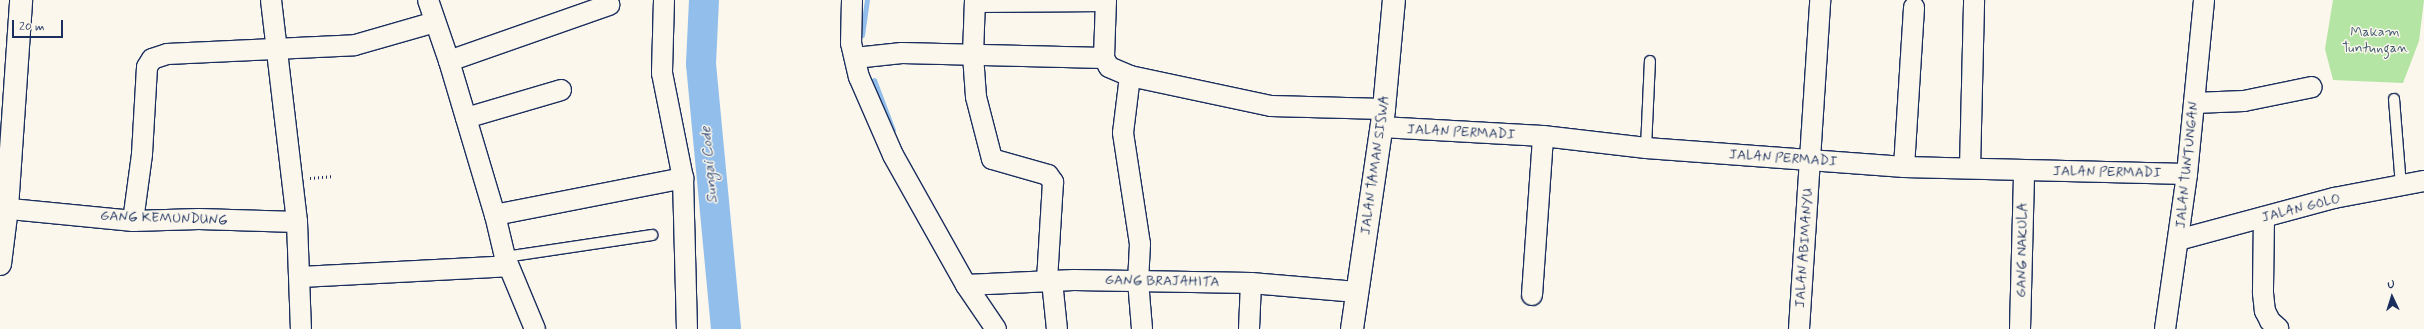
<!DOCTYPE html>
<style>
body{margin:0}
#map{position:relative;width:2424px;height:329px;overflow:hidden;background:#fbf7ec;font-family:Mynerve,sans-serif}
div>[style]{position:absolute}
.green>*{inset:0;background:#b4e5a4}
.stream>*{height:5px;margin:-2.5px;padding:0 2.5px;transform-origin:2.5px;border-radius:2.5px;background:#92beeb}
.river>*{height:30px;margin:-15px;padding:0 15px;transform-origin:15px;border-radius:15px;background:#92beeb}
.path>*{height:2.5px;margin-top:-1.25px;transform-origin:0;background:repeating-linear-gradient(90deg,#1b2f5e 0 1px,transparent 0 4px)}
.roads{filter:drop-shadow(1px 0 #1b2f5e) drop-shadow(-1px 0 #1b2f5e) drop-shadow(0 1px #1b2f5e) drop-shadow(0 -1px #1b2f5e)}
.lane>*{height:10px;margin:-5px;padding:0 5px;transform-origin:5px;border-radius:5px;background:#fbf7ec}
.street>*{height:20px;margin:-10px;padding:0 10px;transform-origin:10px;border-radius:10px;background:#fbf7ec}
.secondary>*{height:22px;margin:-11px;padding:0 11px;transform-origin:11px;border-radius:11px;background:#fbf7ec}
span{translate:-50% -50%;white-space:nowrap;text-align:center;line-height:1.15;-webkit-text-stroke:3px #fbf7ec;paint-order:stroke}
.park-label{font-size:14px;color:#415c70}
.street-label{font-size:14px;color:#1b2f5e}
.water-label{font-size:15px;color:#395381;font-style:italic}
.north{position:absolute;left:2372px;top:277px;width:40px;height:40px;-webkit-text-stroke:3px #fbf7ec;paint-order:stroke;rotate:356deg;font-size:11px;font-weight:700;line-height:16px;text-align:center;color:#1b2f5e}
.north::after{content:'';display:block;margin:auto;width:14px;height:18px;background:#1b2f5e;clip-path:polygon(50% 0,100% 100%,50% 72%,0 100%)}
.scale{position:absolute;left:12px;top:20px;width:51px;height:18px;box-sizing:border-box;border:2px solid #1b2f5e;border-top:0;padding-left:5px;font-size:12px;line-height:14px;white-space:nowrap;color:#1b2f5e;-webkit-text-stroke:3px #fbf7ec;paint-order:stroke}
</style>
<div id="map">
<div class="green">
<div style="clip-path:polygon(2333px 0,2424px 0,2419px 41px,2403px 83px,2333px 80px,2325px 49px)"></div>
</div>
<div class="stream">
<div style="left:862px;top:35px;width:35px;rotate:-82deg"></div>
<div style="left:874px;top:80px;width:53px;rotate:69.2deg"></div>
</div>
<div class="river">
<div style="left:704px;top:0;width:64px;rotate:92.7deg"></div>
<div style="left:701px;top:64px;width:266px;rotate:84.6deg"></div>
</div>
<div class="path">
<div style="left:310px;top:178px;width:24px;rotate:-5deg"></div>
</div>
<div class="roads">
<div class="lane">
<div style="left:2394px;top:99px;width:87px;rotate:85.4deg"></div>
<div style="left:1646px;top:148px;width:87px;rotate:-87.4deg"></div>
<div style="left:505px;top:257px;width:149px;rotate:-8.5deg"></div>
</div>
<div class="street">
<div style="left:271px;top:0;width:224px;rotate:83.3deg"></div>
<div style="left:297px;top:222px;width:107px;rotate:87.9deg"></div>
<div style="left:428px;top:0;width:65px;rotate:71deg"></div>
<div style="left:449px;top:61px;width:161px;rotate:73.4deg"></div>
<div style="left:495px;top:215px;width:43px;rotate:76.6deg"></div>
<div style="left:505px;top:257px;width:78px;rotate:67.4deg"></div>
<div style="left:664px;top:0;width:73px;rotate:91.6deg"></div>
<div style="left:662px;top:73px;width:107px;rotate:78.7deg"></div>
<div style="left:683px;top:178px;width:151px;rotate:88.5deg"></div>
<div style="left:852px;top:0;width:43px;rotate:91.3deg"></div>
<div style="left:851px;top:43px;width:35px;rotate:77deg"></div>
<div style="left:859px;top:77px;width:85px;rotate:66.4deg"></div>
<div style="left:893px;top:155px;width:149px;rotate:60.7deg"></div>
<div style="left:966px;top:285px;width:53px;rotate:55.7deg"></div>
<div style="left:975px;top:0;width:55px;rotate:92.1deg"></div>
<div style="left:973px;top:55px;width:42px;rotate:85.9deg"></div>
<div style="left:976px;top:97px;width:64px;rotate:75.5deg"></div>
<div style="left:992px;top:159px;width:58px;rotate:15.9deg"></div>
<div style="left:1048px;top:175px;width:9px;rotate:54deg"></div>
<div style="left:1053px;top:182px;width:99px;rotate:93.5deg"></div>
<div style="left:1106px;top:0;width:58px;rotate:92deg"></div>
<div style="left:1104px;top:58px;width:10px;rotate:61deg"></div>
<div style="left:1109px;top:67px;width:23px;rotate:23deg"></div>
<div style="left:1130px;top:76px;width:144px;rotate:12deg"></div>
<div style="left:1271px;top:106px;width:113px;rotate:1.5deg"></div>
<div style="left:975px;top:2px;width:131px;rotate:-0.4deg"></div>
<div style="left:855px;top:58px;width:47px;rotate:-6.1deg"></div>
<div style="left:902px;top:53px;width:202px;rotate:1.4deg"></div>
<div style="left:449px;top:61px;width:170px;rotate:-19.3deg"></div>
<div style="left:1130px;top:76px;width:57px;rotate:97deg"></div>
<div style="left:1123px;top:133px;width:112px;rotate:81.3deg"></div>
<div style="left:1140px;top:244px;width:37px;rotate:93deg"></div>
<div style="left:1138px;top:281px;width:48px;rotate:85.2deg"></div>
<div style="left:2194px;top:103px;width:50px;rotate:-2.3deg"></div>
<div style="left:2244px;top:101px;width:69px;rotate:-11.6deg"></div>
<div style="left:466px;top:118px;width:99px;rotate:-16.4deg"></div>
<div style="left:1381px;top:127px;width:162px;rotate:3.2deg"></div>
<div style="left:1543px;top:136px;width:104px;rotate:6.6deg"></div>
<div style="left:1646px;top:148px;width:259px;rotate:4.2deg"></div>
<div style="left:1904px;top:167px;width:283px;rotate:1.4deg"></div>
<div style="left:1904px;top:167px;width:160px;rotate:-86.4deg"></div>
<div style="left:1970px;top:168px;width:168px;rotate:-88.6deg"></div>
<div style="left:0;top:208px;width:134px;rotate:5.6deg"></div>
<div style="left:133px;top:221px;width:66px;rotate:-1.7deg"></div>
<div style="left:199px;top:219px;width:98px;rotate:1.8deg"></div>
<div style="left:495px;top:215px;width:192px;rotate:-11.1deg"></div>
<div style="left:2264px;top:217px;width:76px;rotate:90.8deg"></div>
<div style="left:2263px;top:293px;width:18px;rotate:84deg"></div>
<div style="left:2265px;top:311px;width:11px;rotate:63deg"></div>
<div style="left:2270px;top:321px;width:11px;rotate:41deg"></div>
<div style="left:133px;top:221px;width:68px;rotate:-82.3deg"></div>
<div style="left:142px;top:154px;width:87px;rotate:-86.7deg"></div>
<div style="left:147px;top:67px;width:9px;rotate:-58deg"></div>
<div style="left:152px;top:59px;width:16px;rotate:-18deg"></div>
<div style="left:167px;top:54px;width:188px;rotate:-2.7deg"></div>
<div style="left:355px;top:45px;width:83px;rotate:-16deg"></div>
<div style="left:2178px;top:240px;width:162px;rotate:-15.1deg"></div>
<div style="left:2334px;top:198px;width:92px;rotate:-10.7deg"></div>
<div style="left:301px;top:277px;width:207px;rotate:-3deg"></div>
<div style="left:1052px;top:281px;width:48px;rotate:84.1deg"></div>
<div style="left:966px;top:285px;width:108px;rotate:-2.7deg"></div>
<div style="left:1074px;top:280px;width:177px;rotate:1deg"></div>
<div style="left:1251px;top:283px;width:106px;rotate:4.9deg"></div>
<div style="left:1532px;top:295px;width:159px;rotate:-86deg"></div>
<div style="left:1249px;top:329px;width:46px;rotate:-87.5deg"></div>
<div style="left:1799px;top:329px;width:330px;rotate:-86.3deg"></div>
<div style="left:2020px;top:329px;width:158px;rotate:-88.5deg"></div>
<div style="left:2165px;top:329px;width:157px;rotate:-81.9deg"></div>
<div style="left:2187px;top:174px;width:175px;rotate:-84.4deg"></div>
</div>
<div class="secondary">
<div style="left:0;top:264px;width:56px;rotate:-82.9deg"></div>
<div style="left:7px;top:208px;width:208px;rotate:-86.1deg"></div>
<div style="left:1352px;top:329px;width:222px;rotate:-81.7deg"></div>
<div style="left:1384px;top:109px;width:109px;rotate:-84.8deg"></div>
</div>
</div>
<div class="park-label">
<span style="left:2375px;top:40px">Makam<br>Tuntungan</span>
</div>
<div class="street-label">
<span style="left:1461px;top:132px;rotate:3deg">JALAN PERMADI</span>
<span style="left:1783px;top:158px;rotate:4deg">JALAN PERMADI</span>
<span style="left:1375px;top:165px;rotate:-82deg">JALAN TAMAN SISWA</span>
<span style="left:2187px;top:165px;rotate:-84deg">JALAN TUNTUNGAN</span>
<span style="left:2107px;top:172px;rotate:1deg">JALAN PERMADI</span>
<span style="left:2301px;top:208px;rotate:-14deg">JALAN GOLO</span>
<span style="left:164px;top:218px;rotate:2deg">GANG KEMUNDUNG</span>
<span style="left:1804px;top:248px;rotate:-86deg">JALAN ABIMANYU</span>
<span style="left:2022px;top:250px;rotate:-89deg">GANG NAKULA</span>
<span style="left:1162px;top:281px;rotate:1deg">GANG BRAJAHITA</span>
</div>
<div class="water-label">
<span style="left:710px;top:165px;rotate:-95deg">Sungai Code</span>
</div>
<div class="north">U</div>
<div class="scale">20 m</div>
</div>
